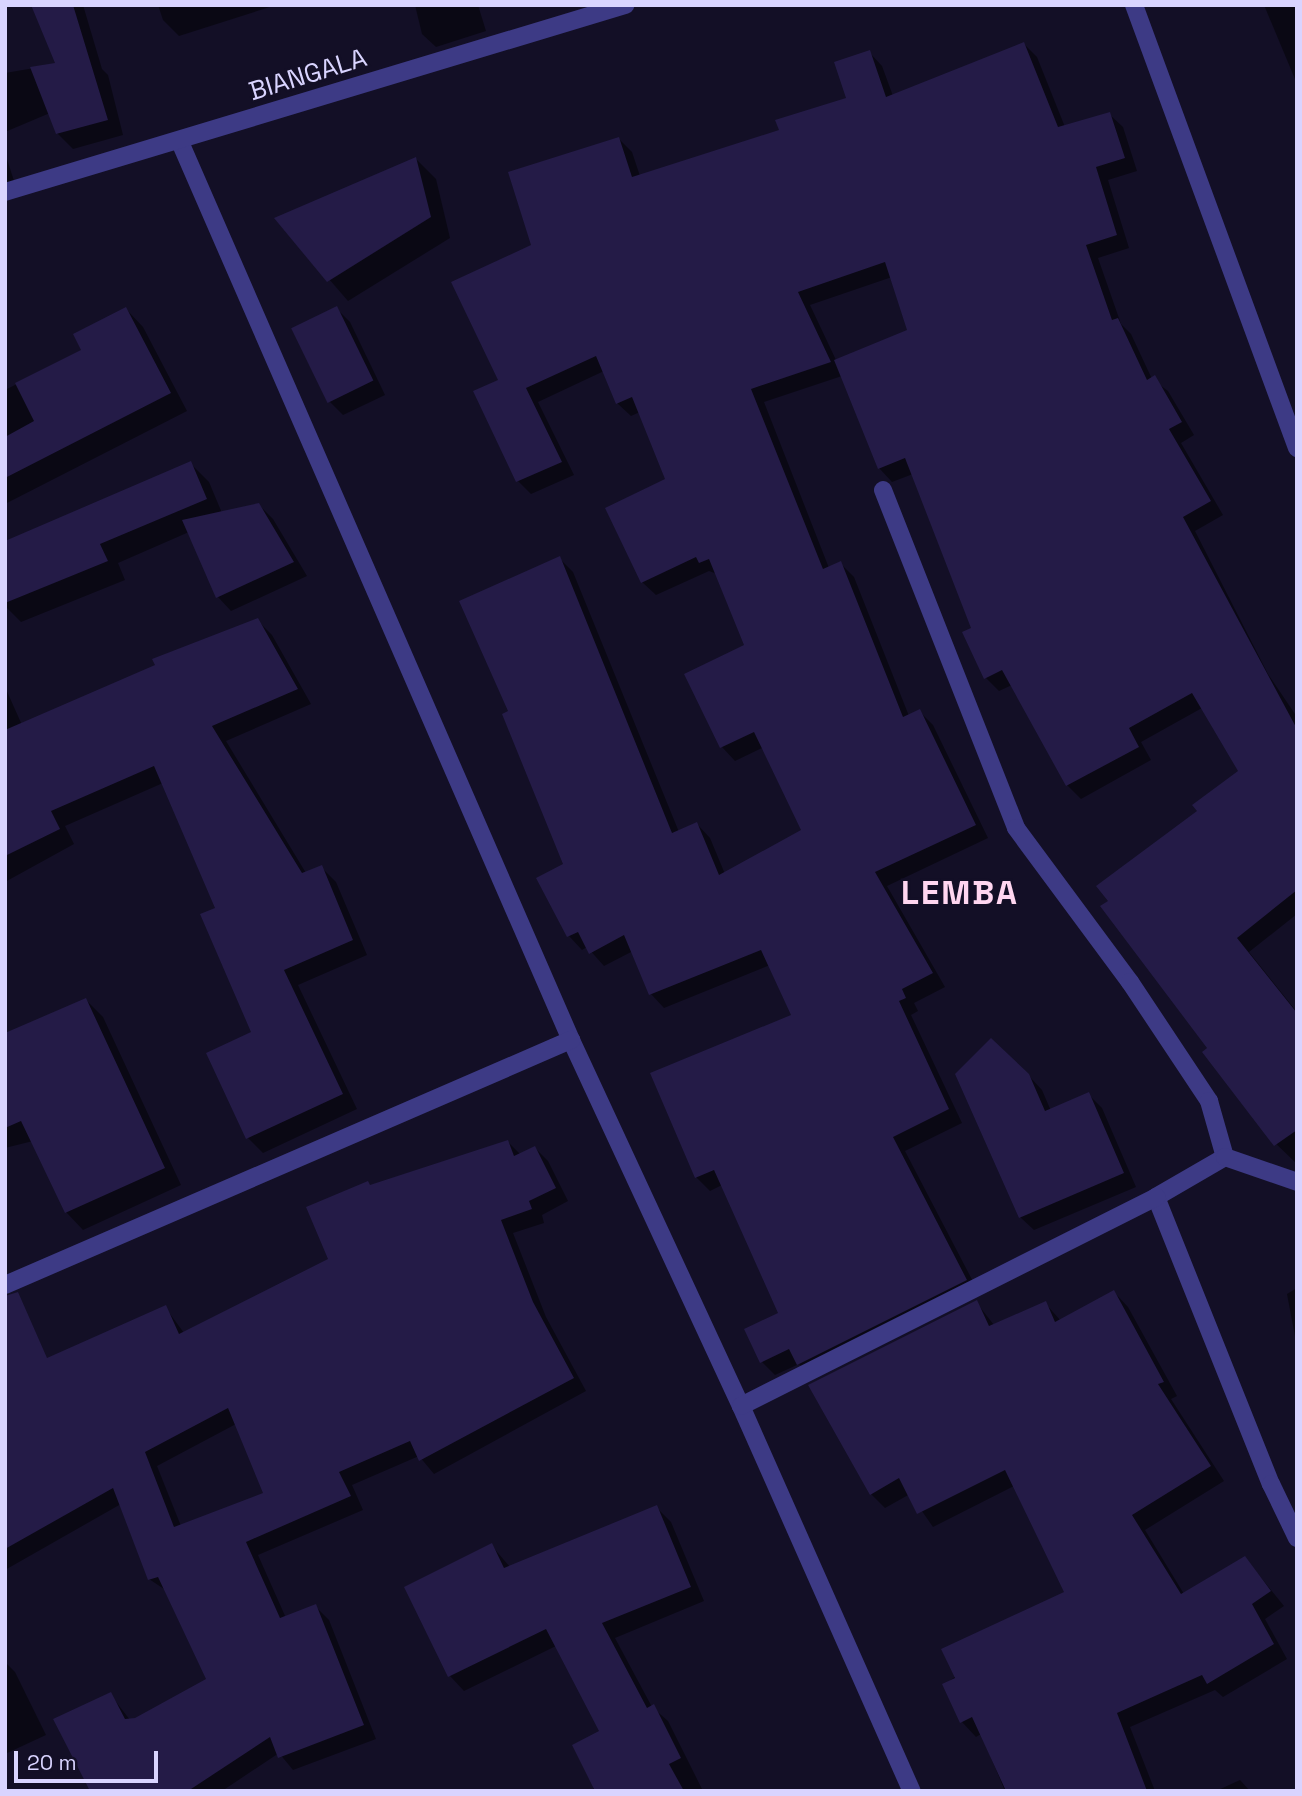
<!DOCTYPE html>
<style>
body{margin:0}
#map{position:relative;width:1302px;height:1796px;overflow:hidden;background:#130f26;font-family:"Space Grotesk",sans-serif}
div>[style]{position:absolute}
.shadow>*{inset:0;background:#0007}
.building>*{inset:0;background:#241b47;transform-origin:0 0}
.minor>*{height:18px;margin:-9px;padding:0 9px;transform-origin:9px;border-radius:9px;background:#3d3a85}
.tertiary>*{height:18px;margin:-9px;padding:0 9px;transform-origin:9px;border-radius:9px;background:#3d3a85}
span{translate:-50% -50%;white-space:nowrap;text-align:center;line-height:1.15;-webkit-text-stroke:5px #130f26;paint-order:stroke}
.street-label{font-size:26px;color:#d9d4ff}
.district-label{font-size:33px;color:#ffd6f0;font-weight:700;letter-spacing:2px}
.frame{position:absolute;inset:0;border:7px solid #d9d4ff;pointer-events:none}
.scale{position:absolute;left:14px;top:1751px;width:144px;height:32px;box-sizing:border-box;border:4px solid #d9d4ff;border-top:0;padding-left:9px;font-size:21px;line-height:24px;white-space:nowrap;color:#d9d4ff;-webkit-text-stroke:5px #130f26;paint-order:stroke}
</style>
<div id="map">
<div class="shadow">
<div style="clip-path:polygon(34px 5px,83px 5px,102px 69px,108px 75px,123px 135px,73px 149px,57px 133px,50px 113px,5px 132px,5px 73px,58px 64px)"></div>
<div style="clip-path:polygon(158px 5px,276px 5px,179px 36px,163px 20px)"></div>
<div style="clip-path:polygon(415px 5px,478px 5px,486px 31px,436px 47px,422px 34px)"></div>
<div style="clip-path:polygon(1264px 5px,1297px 5px,1297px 84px)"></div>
<div style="clip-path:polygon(evenodd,1024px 44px,1037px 57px,1065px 127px,1109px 114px,1123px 127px,1137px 171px,1108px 180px,1129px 248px,1098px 258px,1121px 324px,1131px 334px,1152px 379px,1168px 391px,1194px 435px,1181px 443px,1223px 515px,1195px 531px,1268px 674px,1297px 717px,1297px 914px,1249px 952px,1297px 1012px,1297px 1164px,1269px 1137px,1110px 902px,1240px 772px,1202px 708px,1141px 742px,1151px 760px,1081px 799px,1067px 785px,1012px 685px,999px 691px,986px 678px,974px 628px,913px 474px,892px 482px,879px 468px,842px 376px,764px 402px,829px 568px,840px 563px,854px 577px,909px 716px,919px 711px,933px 725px,988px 838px,887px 886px,945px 987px,914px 1003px,918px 1011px,911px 1015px,962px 1123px,905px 1151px,979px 1293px,812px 1377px,799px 1364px,775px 1375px,762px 1362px,781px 1314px,722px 1185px,710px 1191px,696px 1177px,793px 1016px,770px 965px,664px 1008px,651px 994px,633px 951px,604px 966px,587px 947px,582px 950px,569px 936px,538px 879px,565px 865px,511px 712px,559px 558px,573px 572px,679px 832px,697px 824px,710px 838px,725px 874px,804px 830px,764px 747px,735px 761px,722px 747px,687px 674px,746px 646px,717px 574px,709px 571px,656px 595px,642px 582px,668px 480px,640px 412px,631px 416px,617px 403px,604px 371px,538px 402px,574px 475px,531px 494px,518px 481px,501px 381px,534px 246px,619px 139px,632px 152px,640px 176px,781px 131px,848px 99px,869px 52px,882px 66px,893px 96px,1024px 44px,892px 277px,909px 331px,836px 360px,810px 305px,892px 277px)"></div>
<div style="clip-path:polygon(5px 153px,15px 184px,5px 188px)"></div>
<div style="clip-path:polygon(416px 159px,436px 179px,450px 238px,348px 301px,277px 219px)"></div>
<div style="clip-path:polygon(336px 308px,350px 322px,385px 395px,343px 415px,329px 401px,293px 329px)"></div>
<div style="clip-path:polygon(126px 309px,143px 327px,187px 411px,5px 504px,5px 390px,83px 351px)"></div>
<div style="clip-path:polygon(190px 463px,209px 482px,222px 513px,259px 505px,273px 519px,307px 576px,231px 611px,218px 597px,189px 532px,118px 563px,125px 580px,21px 622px,5px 606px,5px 543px)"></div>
<div style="clip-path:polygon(257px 620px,272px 635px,311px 704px,226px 741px,306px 873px,321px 867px,336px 882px,367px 955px,298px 985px,357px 1109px,263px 1153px,248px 1138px,208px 1054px,253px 1033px,217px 909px,163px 783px,65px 826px,74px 844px,5px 882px,5px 687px,22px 725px)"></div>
<div style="clip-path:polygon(86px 1000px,103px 1017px,181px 1185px,83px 1230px,66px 1212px,33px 1141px,5px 1148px,5px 1037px)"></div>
<div style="clip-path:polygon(1028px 1075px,1042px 1090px,1051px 1111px,1088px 1094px,1102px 1108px,1136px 1187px,1034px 1230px,1020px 1217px)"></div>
<div style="clip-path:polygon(evenodd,508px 1142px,521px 1155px,535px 1148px,548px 1161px,568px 1201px,542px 1215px,544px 1223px,513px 1233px,546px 1317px,586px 1391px,434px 1474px,419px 1456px,352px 1485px,363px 1510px,258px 1555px,286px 1618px,315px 1606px,329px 1620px,376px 1739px,293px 1770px,279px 1753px,222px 1791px,90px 1791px,110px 1694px,130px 1720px,135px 1719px,208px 1679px,167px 1591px,149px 1579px,121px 1504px,5px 1570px,5px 1400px,165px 1307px,184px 1333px,331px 1260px,371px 1186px,508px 1142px,236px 1424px,265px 1494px,181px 1526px,157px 1466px,236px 1424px)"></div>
<div style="clip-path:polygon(1297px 1288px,1297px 1347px,1287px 1294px)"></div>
<div style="clip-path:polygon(1114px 1292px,1128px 1307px,1177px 1396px,1171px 1399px,1224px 1481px,1145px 1530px,1184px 1594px,1245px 1558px,1284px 1606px,1265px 1619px,1287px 1659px,1223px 1697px,1215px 1690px,1130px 1727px,1155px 1791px,1005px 1791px,981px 1734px,976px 1737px,962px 1722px,944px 1685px,1067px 1593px,1014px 1486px,933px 1527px,910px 1494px,885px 1508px,871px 1494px,976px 1302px,994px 1325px,1045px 1303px,1061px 1321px)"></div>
<div style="clip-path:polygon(656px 1507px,671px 1522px,704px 1601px,615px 1638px,652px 1707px,668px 1721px,703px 1791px,593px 1791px,602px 1732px,556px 1646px,464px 1691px,450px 1676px,406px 1588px,492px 1546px,510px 1567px)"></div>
<div style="clip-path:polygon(5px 1662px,15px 1672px,46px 1735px,5px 1754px)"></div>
<div style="clip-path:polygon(1240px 1780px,1250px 1791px,1216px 1791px)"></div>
</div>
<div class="building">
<div style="clip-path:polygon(31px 5px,73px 5px,108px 120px,56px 134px,30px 67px,55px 63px)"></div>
<div style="clip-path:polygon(1024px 42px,1058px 127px,1110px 112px,1125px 158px,1096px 167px,1117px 235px,1086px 245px,1112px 320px,1118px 318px,1147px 380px,1155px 375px,1182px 422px,1169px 429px,1211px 501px,1183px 517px,1297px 729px,1297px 890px,1237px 938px,1297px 1013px,1297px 1130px,1274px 1146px,1202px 1052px,1207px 1048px,1100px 906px,1108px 901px,1096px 886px,1197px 811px,1192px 805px,1238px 771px,1192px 693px,1129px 728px,1139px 747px,1066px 786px,1002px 670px,984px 679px,962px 632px,971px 628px,905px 458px,878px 469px,834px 360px,907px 330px,885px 262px,798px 292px,831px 362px,751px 389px,823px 569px,841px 561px,903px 717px,920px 709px,976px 825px,875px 872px,933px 973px,902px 989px,906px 998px,899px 1001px,949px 1109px,893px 1137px,967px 1280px,797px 1365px,789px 1349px,760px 1363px,744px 1329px,778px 1313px,714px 1170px,695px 1178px,650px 1073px,791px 1015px,761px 950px,649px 995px,624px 935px,589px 954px,578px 932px,567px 937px,536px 878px,563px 864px,502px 714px,508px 711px,459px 601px,560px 556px,672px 833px,697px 822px,719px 875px,801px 830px,754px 732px,720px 748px,684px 674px,744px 645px,709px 559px,699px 563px,696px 557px,641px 583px,605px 508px,665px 479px,632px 397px,616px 404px,596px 356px,526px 388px,562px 462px,516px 482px,473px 391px,498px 380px,451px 282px,531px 245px,508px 172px,619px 137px,632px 177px,779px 130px,775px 120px,846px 98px,834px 62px,870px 50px,886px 97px)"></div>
<div style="clip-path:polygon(416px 157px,431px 217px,327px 282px,274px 218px)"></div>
<div style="left:337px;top:306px;width:83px;height:51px;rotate:64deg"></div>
<div style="clip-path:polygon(126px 307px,171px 393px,5px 478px,5px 437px,34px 421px,15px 383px,81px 350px,73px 334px)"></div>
<div style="clip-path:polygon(191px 461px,207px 499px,100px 544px,108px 561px,5px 603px,5px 541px)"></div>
<div style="clip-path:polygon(259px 503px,294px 562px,216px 598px,182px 520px)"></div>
<div style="clip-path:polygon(258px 618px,298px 689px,212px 726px,302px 873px,322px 865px,353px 940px,284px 970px,343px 1094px,246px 1139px,206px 1053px,251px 1032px,200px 914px,215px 908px,154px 766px,51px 811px,60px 829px,5px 856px,5px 730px,155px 665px,152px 659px)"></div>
<div style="clip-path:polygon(86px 998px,165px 1168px,65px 1213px,21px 1121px,5px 1128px,5px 1033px)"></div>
<div style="clip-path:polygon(991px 1038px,1029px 1074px,1045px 1111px,1089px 1092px,1124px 1173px,1019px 1218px,955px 1074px)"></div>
<div style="clip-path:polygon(evenodd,508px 1140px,514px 1156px,535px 1146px,556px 1188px,529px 1201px,532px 1209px,501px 1220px,533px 1302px,574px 1378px,419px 1461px,410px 1441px,339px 1472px,351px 1496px,246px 1542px,280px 1618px,316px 1604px,364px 1725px,278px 1758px,270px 1737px,188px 1791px,90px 1791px,53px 1719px,111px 1692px,125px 1719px,135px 1718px,206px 1679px,158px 1577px,148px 1580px,113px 1488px,5px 1549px,5px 1296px,18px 1292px,47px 1358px,166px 1305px,179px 1334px,328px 1259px,306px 1207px,368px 1181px,370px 1185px,508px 1140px,228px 1408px,263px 1493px,174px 1527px,145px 1452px,228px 1408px)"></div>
<div style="clip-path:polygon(1114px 1290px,1164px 1382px,1158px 1384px,1211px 1466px,1132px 1515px,1181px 1594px,1245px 1556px,1271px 1591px,1252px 1604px,1274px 1644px,1207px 1684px,1202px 1675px,1117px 1713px,1147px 1791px,1006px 1791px,972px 1717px,960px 1723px,942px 1684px,955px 1678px,941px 1649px,1064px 1592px,1005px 1470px,917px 1514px,899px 1478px,870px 1495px,808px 1385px,977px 1300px,989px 1326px,1046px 1301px,1055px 1322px)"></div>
<div style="clip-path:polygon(657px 1505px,691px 1587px,602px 1623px,647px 1708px,654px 1704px,681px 1758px,669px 1764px,684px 1791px,595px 1791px,572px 1745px,599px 1731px,546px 1629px,448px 1677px,404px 1587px,492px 1543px,504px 1568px)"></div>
</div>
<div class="minor">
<div style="left:1134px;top:5px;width:472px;rotate:69.8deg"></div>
<div style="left:180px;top:142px;width:979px;rotate:66.47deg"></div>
<div style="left:571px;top:1040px;width:404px;rotate:65.1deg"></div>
<div style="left:741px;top:1406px;width:421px;rotate:66.1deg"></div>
<div style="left:883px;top:490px;width:363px;rotate:68.5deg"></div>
<div style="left:1016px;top:828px;width:192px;rotate:53.5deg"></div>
<div style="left:1130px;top:982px;width:143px;rotate:56.4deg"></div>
<div style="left:1209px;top:1101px;width:58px;rotate:74.1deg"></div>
<div style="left:1225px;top:1157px;width:80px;rotate:149.9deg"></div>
<div style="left:1156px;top:1197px;width:309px;rotate:68.2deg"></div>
<div style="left:1271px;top:1484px;width:60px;rotate:64.3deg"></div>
<div style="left:1225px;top:1157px;width:76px;rotate:19.1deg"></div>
<div style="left:5px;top:1285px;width:617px;rotate:-23.41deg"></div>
<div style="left:741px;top:1406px;width:465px;rotate:-26.7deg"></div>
</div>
<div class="tertiary">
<div style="left:5px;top:192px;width:648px;rotate:-16.78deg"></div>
</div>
<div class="street-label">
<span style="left:308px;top:75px;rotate:-17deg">BIANGALA</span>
</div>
<div class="district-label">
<span style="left:960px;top:894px">LEMBA</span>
</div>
<div class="frame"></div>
<div class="scale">20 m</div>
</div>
